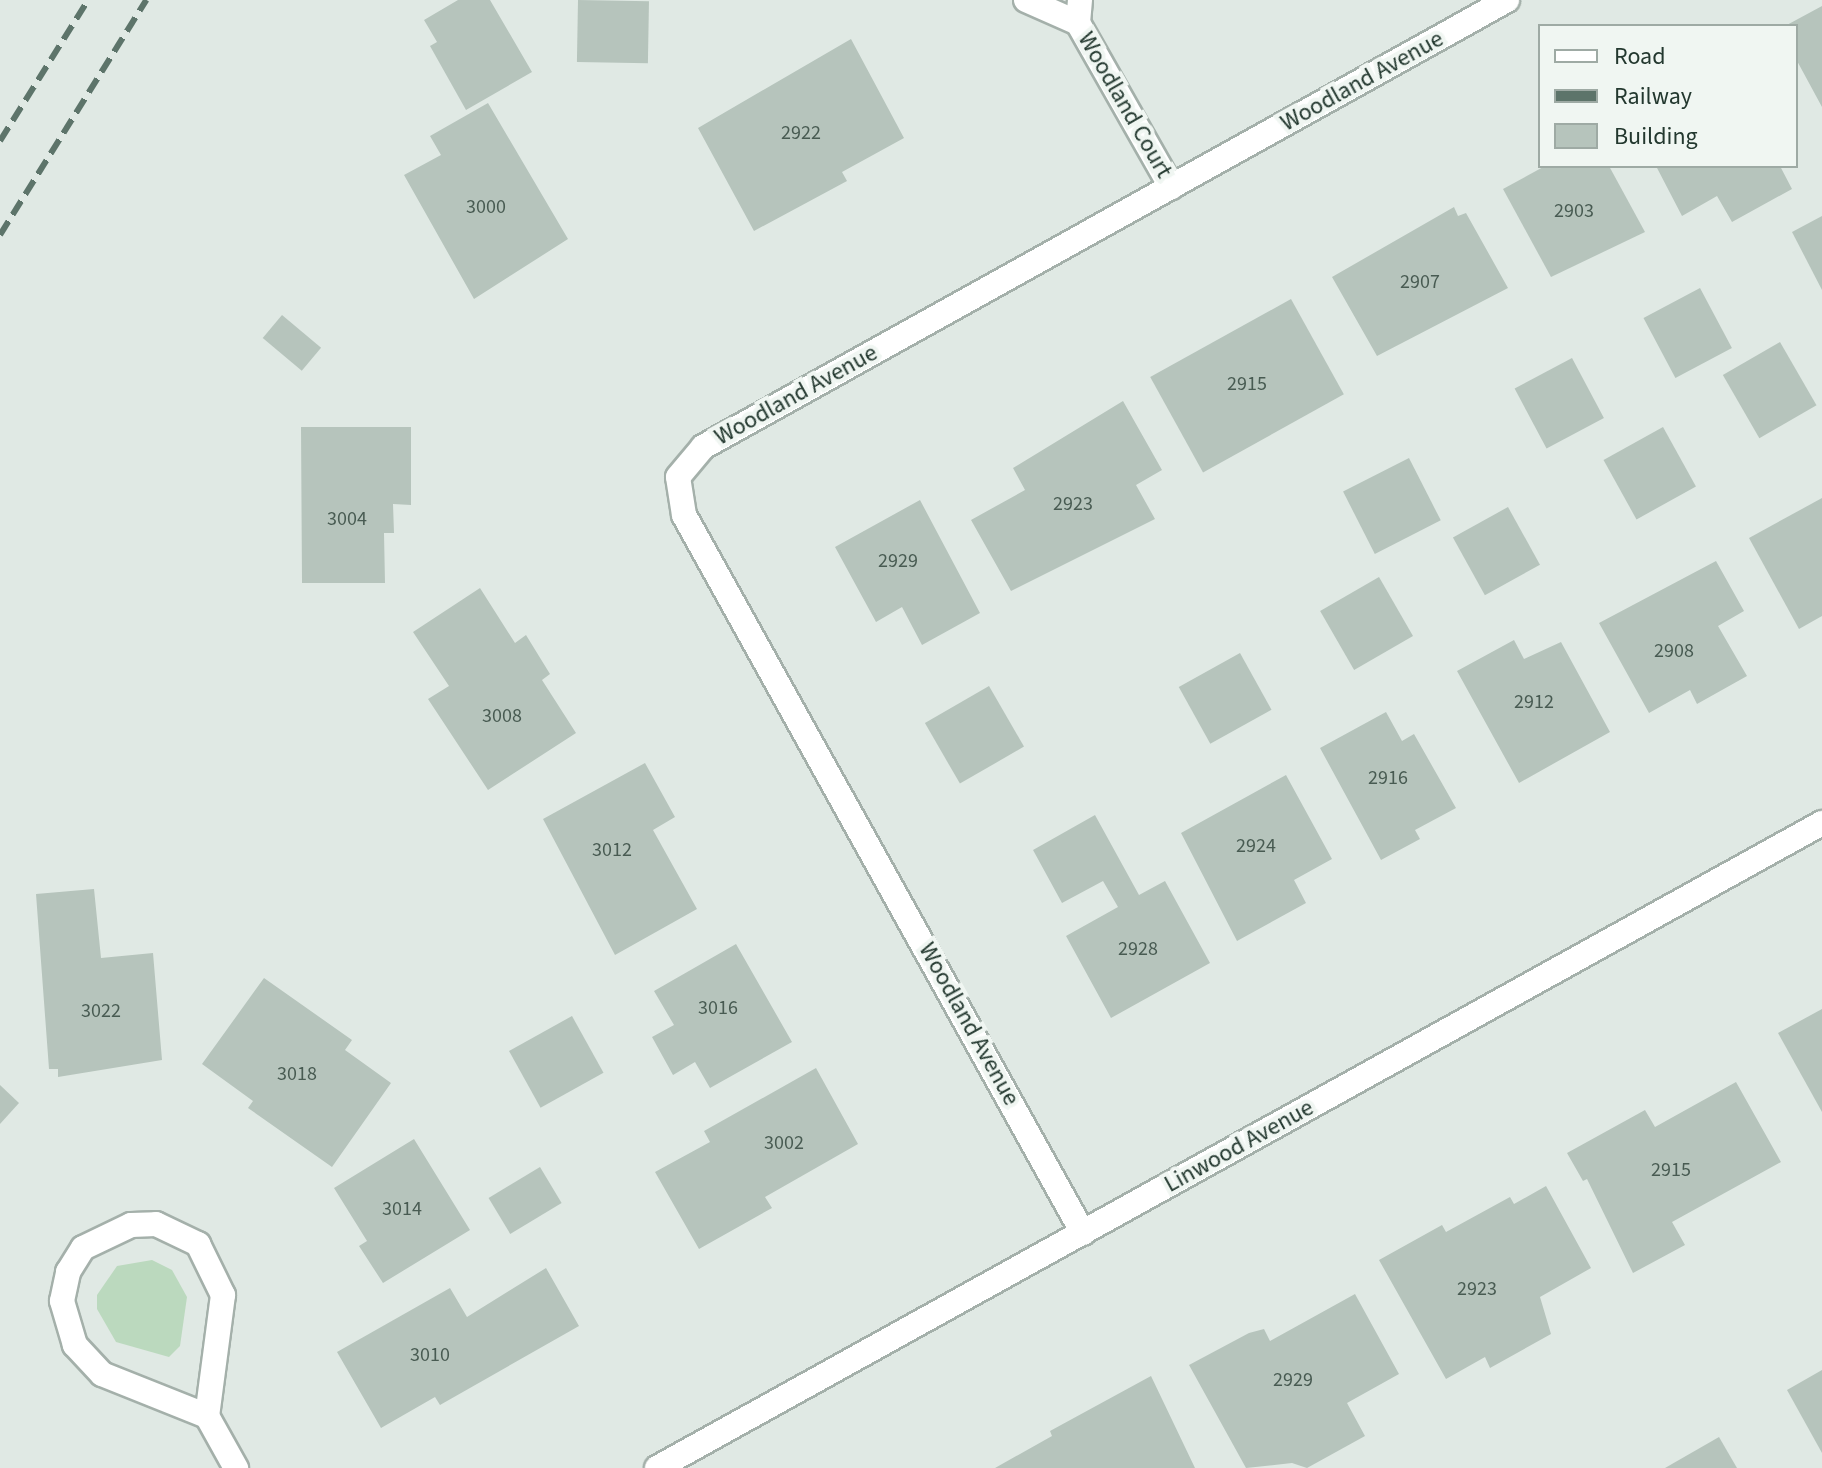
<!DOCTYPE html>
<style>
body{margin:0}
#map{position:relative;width:1822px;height:1468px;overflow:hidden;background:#e0e9e4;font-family:"Source Sans 3",sans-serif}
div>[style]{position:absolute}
.green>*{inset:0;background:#bbd9be}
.building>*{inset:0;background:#b6c4bc;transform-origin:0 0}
.roads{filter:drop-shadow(2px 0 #a4b0aa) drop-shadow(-2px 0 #a4b0aa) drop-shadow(0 2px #a4b0aa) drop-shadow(0 -2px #a4b0aa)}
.street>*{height:24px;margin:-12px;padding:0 12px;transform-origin:12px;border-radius:12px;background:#fff}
.rail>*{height:6px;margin-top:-3px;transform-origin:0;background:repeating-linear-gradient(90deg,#5d746a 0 16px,transparent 0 24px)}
span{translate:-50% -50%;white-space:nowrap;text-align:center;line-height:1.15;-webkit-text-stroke:8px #f0f6f2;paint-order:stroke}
.number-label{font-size:20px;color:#485b52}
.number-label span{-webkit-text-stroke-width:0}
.street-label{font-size:24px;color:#23382f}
.legend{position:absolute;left:1538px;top:24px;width:260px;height:144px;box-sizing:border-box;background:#f0f6f2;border:2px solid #9eaaa4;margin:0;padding:10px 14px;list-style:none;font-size:24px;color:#23382f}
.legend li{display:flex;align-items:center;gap:16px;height:40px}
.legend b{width:40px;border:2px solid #9eaaa4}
</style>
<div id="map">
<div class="green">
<div style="clip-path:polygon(152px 1260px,172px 1270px,187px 1297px,180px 1346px,169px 1357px,116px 1342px,97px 1309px,97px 1295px,117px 1266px)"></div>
</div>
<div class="building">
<div style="clip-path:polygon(458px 0,490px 0,532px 72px,466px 110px,430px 46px,437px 42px,424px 20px)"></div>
<div style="left:578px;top:0;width:71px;height:62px;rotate:1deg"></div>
<div style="clip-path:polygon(1822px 6px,1822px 107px,1796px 59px,1796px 26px,1785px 26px)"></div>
<div style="clip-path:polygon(851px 39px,904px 138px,842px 172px,847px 181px,754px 231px,698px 128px)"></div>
<div style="clip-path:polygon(488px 103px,568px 239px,474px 299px,404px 175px,441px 155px,430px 136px)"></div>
<div style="clip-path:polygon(1545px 166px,1609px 166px,1645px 232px,1551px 277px,1503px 189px)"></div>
<div style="clip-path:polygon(1656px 166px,1780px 166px,1792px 189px,1732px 222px,1717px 196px,1682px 216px)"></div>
<div style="clip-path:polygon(1454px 207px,1458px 216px,1466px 213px,1508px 288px,1377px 356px,1332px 277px)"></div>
<div style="clip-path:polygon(1822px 216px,1822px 290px,1792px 232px)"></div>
<div style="left:1700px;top:288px;width:68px;height:64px;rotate:62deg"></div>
<div style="left:1291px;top:299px;width:109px;height:161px;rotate:61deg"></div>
<div style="left:282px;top:315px;width:51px;height:30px;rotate:40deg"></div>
<div style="left:1780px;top:342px;width:73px;height:66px;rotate:60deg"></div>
<div style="left:1572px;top:358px;width:68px;height:65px;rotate:62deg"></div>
<div style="clip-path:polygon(1123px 401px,1162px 470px,1136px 485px,1155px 519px,1011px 591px,971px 520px,1025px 490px,1013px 468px)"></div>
<div style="clip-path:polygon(301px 427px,411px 427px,411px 505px,393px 504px,394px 533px,384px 533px,385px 583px,302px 583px)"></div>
<div style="left:1663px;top:427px;width:68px;height:68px;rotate:61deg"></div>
<div style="left:1409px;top:458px;width:70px;height:74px;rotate:63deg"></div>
<div style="clip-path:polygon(1822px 498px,1822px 616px,1799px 629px,1749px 538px)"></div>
<div style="clip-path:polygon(920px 500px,980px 613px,922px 645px,902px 607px,876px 622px,835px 547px)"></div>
<div style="left:1508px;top:507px;width:66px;height:63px;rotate:61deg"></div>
<div style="clip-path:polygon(1716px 561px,1744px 611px,1718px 626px,1747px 676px,1697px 704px,1690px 690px,1649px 713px,1599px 623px)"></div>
<div style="left:1379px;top:577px;width:68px;height:68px;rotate:60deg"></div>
<div style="clip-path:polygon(480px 588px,515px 643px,526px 635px,550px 674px,542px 680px,576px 733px,488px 790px,428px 699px,449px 686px,413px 632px)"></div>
<div style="clip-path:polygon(1514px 640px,1524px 659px,1561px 642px,1610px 732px,1519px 783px,1457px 671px)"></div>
<div style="left:1240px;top:653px;width:65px;height:70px;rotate:61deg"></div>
<div style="left:989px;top:686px;width:70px;height:74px;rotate:60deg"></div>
<div style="clip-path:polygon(1386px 712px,1402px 741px,1414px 734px,1456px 808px,1415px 830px,1420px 839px,1381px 860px,1320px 748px)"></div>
<div style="clip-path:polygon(645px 763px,675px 817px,653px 830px,697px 909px,615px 955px,543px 819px)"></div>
<div style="clip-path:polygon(1286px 775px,1332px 859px,1294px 880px,1306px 903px,1237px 941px,1181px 833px)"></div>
<div style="clip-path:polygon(1095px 815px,1139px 895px,1165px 881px,1210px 963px,1111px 1018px,1066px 936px,1118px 907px,1103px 881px,1062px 903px,1033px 850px)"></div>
<div style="clip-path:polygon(94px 889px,101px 958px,153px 953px,162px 1060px,58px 1077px,58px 1069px,49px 1069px,36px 894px)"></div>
<div style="clip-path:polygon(736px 944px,792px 1042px,710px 1088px,695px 1062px,673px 1075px,652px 1037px,674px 1025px,654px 991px)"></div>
<div style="clip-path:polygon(264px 978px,352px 1040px,345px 1050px,391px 1083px,332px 1167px,248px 1108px,253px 1101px,202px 1064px)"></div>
<div style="clip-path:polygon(1822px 1009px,1822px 1112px,1778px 1033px)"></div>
<div style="left:572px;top:1016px;width:65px;height:72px;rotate:61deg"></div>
<div style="clip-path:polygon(816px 1068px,858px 1144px,765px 1197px,772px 1208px,699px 1249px,655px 1172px,710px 1142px,704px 1131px)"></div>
<div style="clip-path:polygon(1736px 1082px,1781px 1162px,1672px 1222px,1685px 1245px,1633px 1273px,1587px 1179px,1583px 1181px,1567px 1153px,1645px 1110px,1655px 1127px)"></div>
<div style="clip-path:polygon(0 1085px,19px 1103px,0 1124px)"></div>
<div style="clip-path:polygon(414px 1139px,470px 1230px,383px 1283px,359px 1246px,367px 1241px,334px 1188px)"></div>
<div style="left:540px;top:1167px;width:42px;height:60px;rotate:59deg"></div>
<div style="clip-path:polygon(1546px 1186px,1591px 1268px,1540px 1297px,1551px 1334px,1490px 1368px,1485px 1357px,1446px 1379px,1379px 1260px,1442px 1225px,1446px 1232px,1510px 1197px,1514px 1204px)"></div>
<div style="clip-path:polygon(546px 1268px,579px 1326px,440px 1405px,435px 1397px,381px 1428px,337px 1352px,450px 1288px,467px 1317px)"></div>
<div style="clip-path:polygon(1355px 1294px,1399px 1374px,1347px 1403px,1365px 1436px,1307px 1468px,1292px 1463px,1246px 1468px,1189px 1365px,1249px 1333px,1264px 1329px,1270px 1341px)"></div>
<div style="clip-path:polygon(1822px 1370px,1822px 1453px,1787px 1390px)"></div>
<div style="clip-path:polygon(1151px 1376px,1195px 1468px,995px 1468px,1052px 1436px,1050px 1431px)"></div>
<div style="clip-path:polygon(1719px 1437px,1737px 1468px,1665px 1468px)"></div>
</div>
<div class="roads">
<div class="street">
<div style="left:1026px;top:0;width:57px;rotate:23.9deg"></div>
<div style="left:1080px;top:0;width:23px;rotate:95deg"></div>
<div style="left:1078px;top:23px;width:189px;rotate:60.4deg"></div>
<div style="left:1083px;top:1233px;width:821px;rotate:-119.06deg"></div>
<div style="left:684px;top:515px;width:38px;rotate:-99deg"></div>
<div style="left:678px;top:477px;width:39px;rotate:-50deg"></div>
<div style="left:703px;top:447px;width:920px;rotate:-29.07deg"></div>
<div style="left:207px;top:1416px;width:113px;rotate:-158.2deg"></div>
<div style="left:102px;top:1374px;width:40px;rotate:-133deg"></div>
<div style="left:75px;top:1345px;width:46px;rotate:-106.5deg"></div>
<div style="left:62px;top:1301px;width:30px;rotate:-78deg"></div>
<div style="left:68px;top:1272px;width:28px;rotate:-58deg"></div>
<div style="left:83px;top:1248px;width:53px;rotate:-25.6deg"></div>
<div style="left:131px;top:1225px;width:25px;rotate:-2deg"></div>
<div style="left:156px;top:1224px;width:47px;rotate:25.5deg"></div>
<div style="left:198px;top:1244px;width:57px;rotate:63.9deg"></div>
<div style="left:223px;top:1295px;width:122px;rotate:97.5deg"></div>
<div style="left:207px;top:1416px;width:60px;rotate:60.9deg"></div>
<div style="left:657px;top:1468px;width:1332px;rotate:-28.97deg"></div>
</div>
</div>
<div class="rail">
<div style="left:0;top:141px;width:166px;rotate:-58deg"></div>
<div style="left:0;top:235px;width:277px;rotate:-58.1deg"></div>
</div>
<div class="number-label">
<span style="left:801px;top:133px">2922</span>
<span style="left:486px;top:207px">3000</span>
<span style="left:1574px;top:211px">2903</span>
<span style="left:1420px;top:282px">2907</span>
<span style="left:1247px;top:384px">2915</span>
<span style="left:1073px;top:504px">2923</span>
<span style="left:347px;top:519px">3004</span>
<span style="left:898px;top:561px">2929</span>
<span style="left:1674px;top:651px">2908</span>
<span style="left:1534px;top:702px">2912</span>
<span style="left:502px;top:716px">3008</span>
<span style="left:1388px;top:778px">2916</span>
<span style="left:1256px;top:846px">2924</span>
<span style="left:612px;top:850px">3012</span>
<span style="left:1138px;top:949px">2928</span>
<span style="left:718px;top:1008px">3016</span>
<span style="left:101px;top:1011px">3022</span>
<span style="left:297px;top:1074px">3018</span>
<span style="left:784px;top:1143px">3002</span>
<span style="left:1671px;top:1170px">2915</span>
<span style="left:402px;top:1209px">3014</span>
<span style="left:1477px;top:1289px">2923</span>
<span style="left:430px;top:1355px">3010</span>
<span style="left:1293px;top:1380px">2929</span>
</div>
<div class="street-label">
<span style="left:1362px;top:81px;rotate:-29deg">Woodland Avenue</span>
<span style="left:1125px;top:105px;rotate:60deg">Woodland Court</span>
<span style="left:796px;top:395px;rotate:-29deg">Woodland Avenue</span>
<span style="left:969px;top:1024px;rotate:61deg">Woodland Avenue</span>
<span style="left:1239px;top:1146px;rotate:-29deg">Linwood Avenue</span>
</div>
<ul class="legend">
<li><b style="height:10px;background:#fff"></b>Road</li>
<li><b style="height:10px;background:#5d746a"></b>Railway</li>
<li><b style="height:22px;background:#b6c4bc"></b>Building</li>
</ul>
</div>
